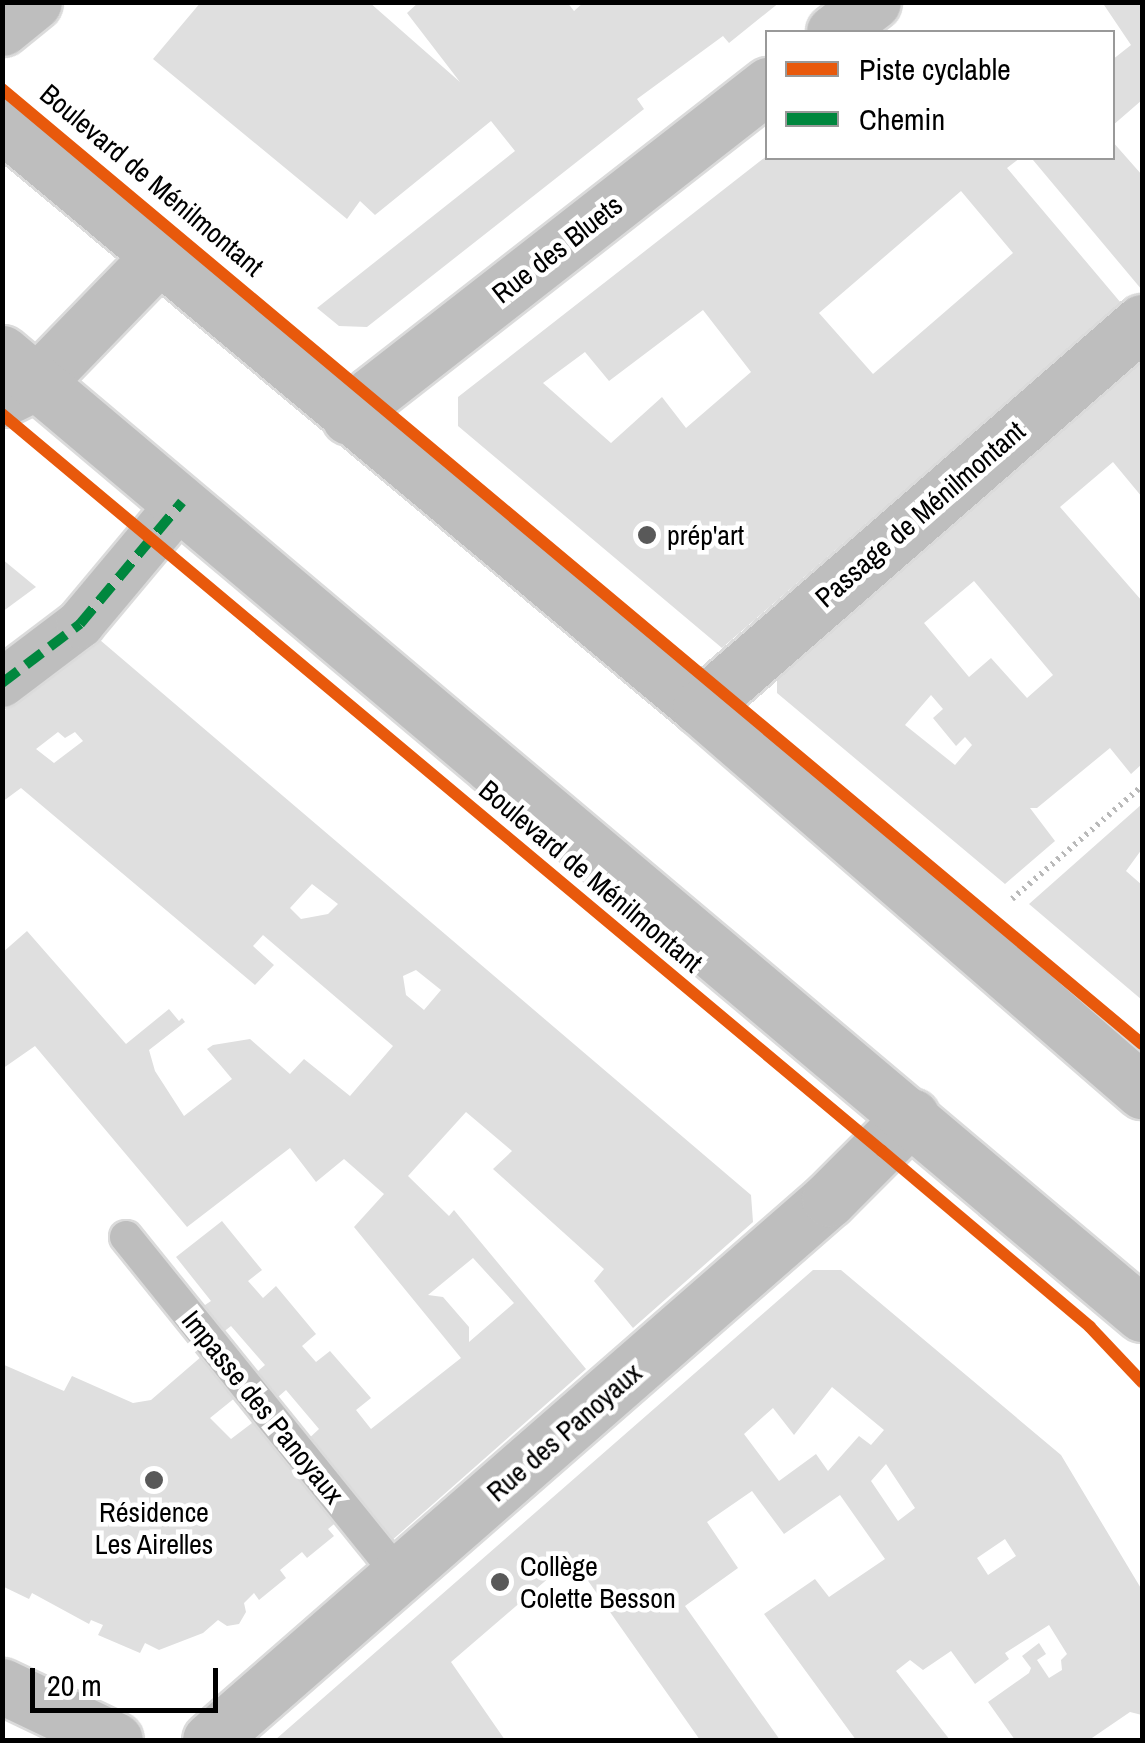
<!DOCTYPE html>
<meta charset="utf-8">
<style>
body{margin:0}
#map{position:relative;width:1145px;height:1743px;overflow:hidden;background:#fff;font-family:"Archivo Narrow",sans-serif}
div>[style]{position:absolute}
.building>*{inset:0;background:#dfdfdf}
.path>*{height:6px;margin-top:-3px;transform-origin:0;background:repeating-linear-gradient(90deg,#b9b9b9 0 2.5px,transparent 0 7.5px)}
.roads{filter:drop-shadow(2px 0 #dbdbdb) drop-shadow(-2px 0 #dbdbdb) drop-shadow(0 2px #dbdbdb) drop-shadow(0 -2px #dbdbdb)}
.service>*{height:32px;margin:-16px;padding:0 16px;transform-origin:16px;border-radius:16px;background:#bebebe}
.pedestrian>*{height:48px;margin:-24px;padding:0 24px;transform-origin:24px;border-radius:24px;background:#bebebe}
.minor>*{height:55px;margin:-27.5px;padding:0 27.5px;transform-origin:27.5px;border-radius:27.5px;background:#bebebe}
.primary>*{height:55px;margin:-27.5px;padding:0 27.5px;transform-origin:27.5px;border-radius:27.5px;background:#bebebe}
.quiet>*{height:10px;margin-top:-5px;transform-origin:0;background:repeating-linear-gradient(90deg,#00873e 0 20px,transparent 0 30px)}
.cycleway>*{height:12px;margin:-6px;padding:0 6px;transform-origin:6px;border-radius:6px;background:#e8590c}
.dots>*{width:28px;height:28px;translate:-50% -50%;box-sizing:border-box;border:5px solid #fff;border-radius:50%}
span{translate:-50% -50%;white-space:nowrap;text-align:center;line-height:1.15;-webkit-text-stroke:9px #fff;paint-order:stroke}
.street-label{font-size:28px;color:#000}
.poi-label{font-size:28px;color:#000}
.left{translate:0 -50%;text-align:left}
.frame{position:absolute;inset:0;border:5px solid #000;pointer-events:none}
.legend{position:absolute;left:765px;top:30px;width:350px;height:130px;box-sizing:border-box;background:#fff;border:2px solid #999;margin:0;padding:12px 18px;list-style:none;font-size:30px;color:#000}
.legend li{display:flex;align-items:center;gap:20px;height:50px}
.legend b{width:50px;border:2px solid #999}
.scale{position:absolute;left:30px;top:1668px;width:188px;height:45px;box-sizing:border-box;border:5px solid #000;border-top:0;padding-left:12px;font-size:30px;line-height:35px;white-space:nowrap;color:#000;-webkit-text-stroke:8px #fff;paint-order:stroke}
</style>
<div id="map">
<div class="building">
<div style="clip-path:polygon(201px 2px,369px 2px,460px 82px,407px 13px,419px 2px,567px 2px,574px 11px,584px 2px,780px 2px,729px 43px,723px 36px,637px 99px,644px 109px,367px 327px,339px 326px,317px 308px,515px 151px,491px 121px,375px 215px,360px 201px,347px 219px,153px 59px)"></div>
<div style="clip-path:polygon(1102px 2px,1142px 2px,1142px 100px,1112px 126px,1112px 60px,1131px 45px)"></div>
<div style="clip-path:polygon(1112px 141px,1142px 175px,1142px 290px,1033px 160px,1112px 158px)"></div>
<div style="clip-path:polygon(evenodd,768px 155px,1020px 158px,1007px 168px,1121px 303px,722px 648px,458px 426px,458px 397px,768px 155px,961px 191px,1013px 253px,873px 374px,819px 313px,961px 191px,768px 155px,703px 310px,751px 372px,686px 428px,662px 397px,611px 443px,543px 383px,585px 352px,609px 381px,703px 310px)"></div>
<div style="clip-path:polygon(evenodd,1142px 358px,1142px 497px,1113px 462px,1060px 507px,1142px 601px,1142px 764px,1131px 774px,1110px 748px,1037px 808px,1030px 808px,1055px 841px,1005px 884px,777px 693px,777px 672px,1142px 358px,974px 581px,1053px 675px,1027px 698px,991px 658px,969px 677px,924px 623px,974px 581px,1142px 358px,931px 695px,943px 709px,933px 718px,956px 746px,965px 737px,972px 745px,955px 765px,905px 725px,931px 695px)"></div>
<div style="clip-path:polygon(2px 559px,36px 587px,2px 612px)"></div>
<div style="clip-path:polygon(evenodd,100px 640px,751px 1195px,753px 1222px,633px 1328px,594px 1281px,604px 1269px,493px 1169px,512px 1151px,466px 1112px,408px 1176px,449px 1216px,454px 1210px,586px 1369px,390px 1542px,305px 1442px,319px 1429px,286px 1390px,271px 1403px,251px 1377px,265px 1365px,231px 1326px,217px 1337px,196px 1311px,211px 1301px,176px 1257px,222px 1221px,262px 1270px,248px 1281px,263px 1298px,276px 1286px,316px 1334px,302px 1346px,316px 1362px,330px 1351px,371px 1398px,356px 1410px,371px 1429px,461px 1358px,354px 1227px,384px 1194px,344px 1159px,316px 1182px,290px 1148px,187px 1227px,35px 1046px,2px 1069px,2px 953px,27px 931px,126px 1044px,169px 1009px,179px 1021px,182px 1018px,185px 1022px,149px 1050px,155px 1071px,184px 1116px,232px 1079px,207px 1049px,213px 1045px,250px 1039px,290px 1074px,304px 1059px,350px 1096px,393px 1046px,263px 935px,253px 946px,274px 965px,255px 985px,21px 788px,2px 802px,2px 712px,100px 640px,58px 732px,65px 738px,75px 732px,83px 741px,54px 763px,36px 749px,58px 732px,100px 640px,312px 884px,338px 904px,328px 914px,301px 919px,290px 908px,312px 884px,100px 640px,416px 970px,441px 990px,424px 1010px,406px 995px,403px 976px,416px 970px,100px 640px,473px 1258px,514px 1303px,469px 1342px,469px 1327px,443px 1297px,428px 1295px,473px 1258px)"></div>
<div style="clip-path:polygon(1142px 804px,1142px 849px,1126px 871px,1142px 885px,1142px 1000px,1029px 904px)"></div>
<div style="clip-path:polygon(evenodd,813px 1270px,841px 1270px,1061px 1455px,1142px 1590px,1142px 1715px,1130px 1712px,1089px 1740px,1015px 1740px,988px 1702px,1029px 1673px,1031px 1668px,1022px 1656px,1039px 1643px,1046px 1654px,1037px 1660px,1049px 1678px,1062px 1670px,1061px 1660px,1067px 1654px,1049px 1625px,1005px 1653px,1009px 1659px,975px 1684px,951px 1651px,923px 1670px,910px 1660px,896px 1671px,950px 1740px,856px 1740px,764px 1614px,815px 1579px,829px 1597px,885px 1559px,840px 1495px,784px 1534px,752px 1491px,707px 1522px,738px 1568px,685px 1606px,780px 1740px,700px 1740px,572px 1558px,451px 1662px,505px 1740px,275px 1740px,813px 1270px,832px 1387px,884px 1430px,871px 1445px,859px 1436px,828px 1471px,816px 1454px,779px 1481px,744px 1434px,773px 1408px,794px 1435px,832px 1387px,813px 1270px,886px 1464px,915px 1508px,898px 1521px,871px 1481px,886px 1464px,813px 1270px,1005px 1539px,1016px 1556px,988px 1575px,977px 1558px,1005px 1539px)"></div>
<div style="clip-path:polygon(202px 1356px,236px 1397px,210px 1418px,231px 1439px,256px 1420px,339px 1520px,328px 1529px,334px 1536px,307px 1558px,302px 1552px,280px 1570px,286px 1578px,259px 1600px,254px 1593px,244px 1603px,246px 1612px,239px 1624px,227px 1626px,218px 1620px,203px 1633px,159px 1650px,145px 1643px,140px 1653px,98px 1635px,103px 1625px,91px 1620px,89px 1624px,32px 1593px,29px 1599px,2px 1586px,2px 1364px,64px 1391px,72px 1376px,133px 1403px,151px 1400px)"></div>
</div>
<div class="path">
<div style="left:1012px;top:899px;width:172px;rotate:-41deg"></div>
</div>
<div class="roads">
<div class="service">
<div style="left:126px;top:1237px;width:436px;rotate:51.1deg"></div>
</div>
<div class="pedestrian">
<div style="left:2px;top:683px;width:98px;rotate:-37.1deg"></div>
<div style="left:80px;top:624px;width:159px;rotate:-50.1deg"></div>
</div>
<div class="minor">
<div style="left:2px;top:28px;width:41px;rotate:-39.1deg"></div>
<div style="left:834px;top:32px;width:49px;rotate:-37.6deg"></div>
<div style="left:2px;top:399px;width:39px;rotate:-26deg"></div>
<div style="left:37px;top:382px;width:174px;rotate:-45.9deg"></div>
<div style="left:349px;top:417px;width:31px;rotate:-45deg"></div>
<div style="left:371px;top:395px;width:504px;rotate:-37.98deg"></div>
<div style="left:700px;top:707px;width:586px;rotate:-41.06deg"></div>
<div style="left:2px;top:1686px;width:125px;rotate:25.5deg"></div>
<div style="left:210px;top:1740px;width:822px;rotate:-41.15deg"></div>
<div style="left:829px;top:1199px;width:117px;rotate:-45deg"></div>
</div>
<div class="primary">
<div style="left:2px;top:124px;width:909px;rotate:39.87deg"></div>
<div style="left:700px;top:707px;width:586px;rotate:40.98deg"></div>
<div style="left:2px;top:353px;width:1491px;rotate:40.13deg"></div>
</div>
</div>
<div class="quiet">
<div style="left:2px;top:683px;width:98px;rotate:-37.1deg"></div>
<div style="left:80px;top:624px;width:159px;rotate:-50.1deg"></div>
</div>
<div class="cycleway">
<div style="left:2px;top:89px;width:1487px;rotate:39.95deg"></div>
<div style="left:2px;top:414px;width:1148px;rotate:39.95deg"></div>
<div style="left:882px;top:1151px;width:272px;rotate:40.2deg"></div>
<div style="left:1090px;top:1327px;width:76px;rotate:46.6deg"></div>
</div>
<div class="dots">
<div style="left:647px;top:535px;background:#595959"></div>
<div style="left:154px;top:1480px;background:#595959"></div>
<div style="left:500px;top:1582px;background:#595959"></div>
</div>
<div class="street-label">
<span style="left:152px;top:180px;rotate:40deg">Boulevard de Ménilmontant</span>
<span style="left:557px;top:249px;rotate:-38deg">Rue des Bluets</span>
<span style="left:920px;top:514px;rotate:-41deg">Passage de Ménilmontant</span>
<span style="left:591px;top:876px;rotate:40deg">Boulevard de Ménilmontant</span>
<span style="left:263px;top:1407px;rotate:51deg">Impasse des Panoyaux</span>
<span style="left:564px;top:1432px;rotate:-41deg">Rue des Panoyaux</span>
</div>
<div class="poi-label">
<span class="left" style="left:667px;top:535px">prép'art</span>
<span style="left:154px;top:1528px">Résidence<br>Les Airelles</span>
<span class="left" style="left:520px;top:1582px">Collège<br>Colette Besson</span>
</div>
<div class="frame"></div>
<ul class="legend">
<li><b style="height:12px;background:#e8590c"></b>Piste cyclable</li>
<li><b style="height:12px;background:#00873e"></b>Chemin</li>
</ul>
<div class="scale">20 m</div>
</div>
